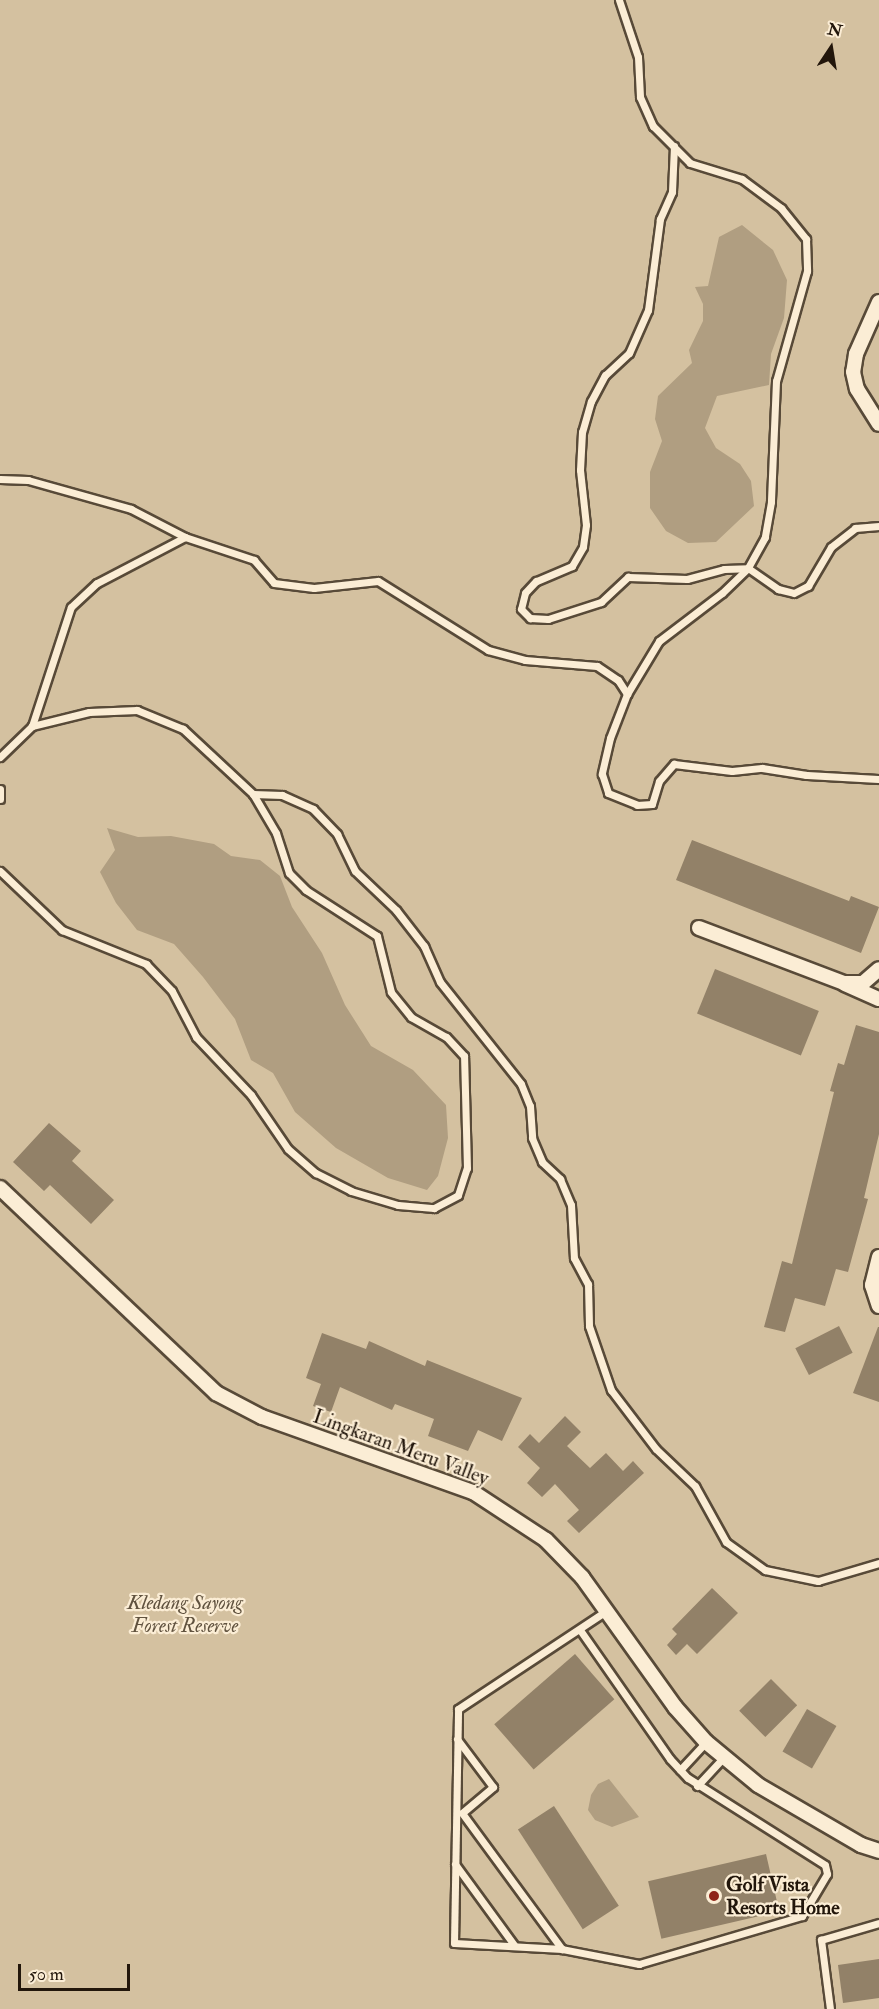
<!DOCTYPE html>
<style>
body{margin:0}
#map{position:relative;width:879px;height:2009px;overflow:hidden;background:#f9e4be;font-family:"IM FELL Double Pica",serif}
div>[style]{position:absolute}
.green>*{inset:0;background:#d4c1a0;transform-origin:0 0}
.water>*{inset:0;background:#b09e81}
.building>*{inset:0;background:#928168;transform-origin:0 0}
.roads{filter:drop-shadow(2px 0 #584a38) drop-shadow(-2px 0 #584a38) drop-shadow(0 2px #584a38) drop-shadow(0 -2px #584a38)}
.lane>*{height:7px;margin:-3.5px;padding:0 3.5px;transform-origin:3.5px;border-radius:3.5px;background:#fbedd5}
.street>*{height:14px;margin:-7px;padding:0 7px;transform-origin:7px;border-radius:7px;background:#fbedd5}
.dots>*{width:16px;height:16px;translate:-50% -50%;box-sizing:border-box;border:3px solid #fbedd5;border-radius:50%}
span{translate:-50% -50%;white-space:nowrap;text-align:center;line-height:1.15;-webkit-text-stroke:4.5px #fbedd5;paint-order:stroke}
.street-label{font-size:20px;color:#22160b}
.park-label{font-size:20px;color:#60523f;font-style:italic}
.poi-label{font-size:20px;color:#22160b;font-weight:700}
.left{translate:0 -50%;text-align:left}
.north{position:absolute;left:801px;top:18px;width:60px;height:60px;-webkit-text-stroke:4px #fbedd5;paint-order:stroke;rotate:12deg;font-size:16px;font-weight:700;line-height:24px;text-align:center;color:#22160b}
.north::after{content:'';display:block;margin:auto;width:21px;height:27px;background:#22160b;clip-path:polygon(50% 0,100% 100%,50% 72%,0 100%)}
.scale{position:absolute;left:18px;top:1964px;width:112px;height:27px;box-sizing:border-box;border:3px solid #22160b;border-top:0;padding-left:8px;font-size:18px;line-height:21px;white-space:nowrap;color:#22160b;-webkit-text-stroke:4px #fbedd5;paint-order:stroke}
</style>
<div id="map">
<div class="green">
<div style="left:0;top:0;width:879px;height:2009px"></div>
</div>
<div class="water">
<div style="clip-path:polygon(742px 225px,773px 250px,787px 280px,784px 318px,771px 354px,769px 385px,717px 396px,705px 428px,716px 448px,740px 464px,751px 481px,754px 506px,716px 542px,688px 543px,666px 531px,650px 508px,650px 472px,662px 441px,655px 419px,658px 396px,692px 363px,689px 350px,703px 321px,703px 304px,695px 287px,708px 286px,719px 237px)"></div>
<div style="clip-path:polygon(107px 828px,138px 837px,171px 836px,214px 844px,231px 856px,260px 860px,280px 876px,292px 907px,322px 953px,345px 1005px,371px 1046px,413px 1070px,446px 1105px,448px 1138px,438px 1176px,427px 1190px,388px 1178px,336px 1148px,295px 1112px,273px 1073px,251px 1060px,235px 1019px,203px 977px,174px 944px,137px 930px,116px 903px,100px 872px,115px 850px)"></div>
<div style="clip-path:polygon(609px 1779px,639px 1817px,612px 1827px,595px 1820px,588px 1810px,591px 1795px,598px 1784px)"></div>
</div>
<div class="building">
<div style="clip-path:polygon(692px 840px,849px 901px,851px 896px,879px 907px,861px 953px,676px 880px)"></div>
<div style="left:715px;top:969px;width:112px;height:48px;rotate:22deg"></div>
<div style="clip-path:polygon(856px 1025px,879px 1032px,879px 1134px,864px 1198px,868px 1199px,848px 1272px,836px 1269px,825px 1306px,795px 1298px,785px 1332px,764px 1327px,782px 1261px,792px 1264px,834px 1092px,830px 1091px,838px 1063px,844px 1065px)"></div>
<div style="clip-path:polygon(49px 1123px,81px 1151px,72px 1161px,114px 1200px,91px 1224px,50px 1185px,44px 1191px,13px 1162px)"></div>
<div style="left:839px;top:1326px;width:30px;height:49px;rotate:63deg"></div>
<div style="clip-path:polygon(878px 1327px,879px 1327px,879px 1402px,853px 1393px)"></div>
<div style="clip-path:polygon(322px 1333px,366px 1349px,369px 1341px,425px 1366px,427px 1360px,522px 1398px,502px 1441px,478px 1430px,468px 1451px,428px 1436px,434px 1419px,395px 1404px,392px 1410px,340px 1387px,331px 1412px,313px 1406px,321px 1384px,306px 1378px)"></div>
<div style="clip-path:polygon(565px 1416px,581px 1432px,567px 1446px,590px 1468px,606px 1453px,623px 1471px,633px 1461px,644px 1473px,579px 1533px,567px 1521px,579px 1510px,555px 1484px,542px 1497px,527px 1483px,540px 1468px,518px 1447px,530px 1434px,539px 1443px)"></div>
<div style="clip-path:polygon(712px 1588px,738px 1613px,697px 1654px,687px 1644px,676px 1655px,667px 1645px,677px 1634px,672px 1629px)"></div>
<div style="left:575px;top:1654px;width:60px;height:107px;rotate:49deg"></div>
<div style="left:771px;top:1679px;width:37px;height:45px;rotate:45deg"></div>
<div style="left:807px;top:1709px;width:34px;height:49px;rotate:30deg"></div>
<div style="left:554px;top:1806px;width:119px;height:43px;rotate:57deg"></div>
<div style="left:766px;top:1854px;width:59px;height:121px;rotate:77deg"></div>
<div style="clip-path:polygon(879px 1959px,879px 1998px,843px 2003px,838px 1965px)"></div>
</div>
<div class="roads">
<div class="lane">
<div style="left:619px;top:0;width:60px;rotate:71.6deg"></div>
<div style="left:638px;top:57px;width:40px;rotate:87.1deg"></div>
<div style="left:640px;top:97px;width:32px;rotate:66deg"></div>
<div style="left:653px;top:126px;width:52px;rotate:45deg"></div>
<div style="left:690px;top:163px;width:54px;rotate:17.1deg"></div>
<div style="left:742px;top:179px;width:49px;rotate:36.6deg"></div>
<div style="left:781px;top:208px;width:40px;rotate:51deg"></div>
<div style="left:806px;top:239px;width:32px;rotate:88deg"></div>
<div style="left:807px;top:271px;width:114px;rotate:105.7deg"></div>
<div style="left:776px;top:381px;width:121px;rotate:92.4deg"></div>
<div style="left:771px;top:502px;width:36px;rotate:100deg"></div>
<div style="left:765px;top:537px;width:35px;rotate:119deg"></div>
<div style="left:748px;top:568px;width:36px;rotate:136deg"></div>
<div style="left:722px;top:593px;width:79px;rotate:142.7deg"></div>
<div style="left:659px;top:641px;width:62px;rotate:121.1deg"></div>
<div style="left:627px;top:694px;width:47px;rotate:111.1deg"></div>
<div style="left:610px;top:738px;width:37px;rotate:103deg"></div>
<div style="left:602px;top:774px;width:20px;rotate:72deg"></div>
<div style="left:608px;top:793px;width:31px;rotate:22deg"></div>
<div style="left:637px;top:805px;width:15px;rotate:-4deg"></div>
<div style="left:652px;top:804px;width:24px;rotate:-73deg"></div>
<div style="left:659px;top:781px;width:23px;rotate:-49deg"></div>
<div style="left:674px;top:764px;width:58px;rotate:6.9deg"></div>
<div style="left:732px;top:771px;width:30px;rotate:-6deg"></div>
<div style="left:762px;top:768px;width:45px;rotate:9deg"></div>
<div style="left:806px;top:775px;width:73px;rotate:3.1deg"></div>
<div style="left:674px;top:146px;width:46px;rotate:92.5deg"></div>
<div style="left:672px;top:192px;width:30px;rotate:114deg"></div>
<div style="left:660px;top:219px;width:92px;rotate:97.5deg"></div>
<div style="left:648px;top:310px;width:47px;rotate:113.8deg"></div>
<div style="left:629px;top:353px;width:33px;rotate:137deg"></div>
<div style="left:605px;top:375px;width:30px;rotate:118deg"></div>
<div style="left:591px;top:401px;width:32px;rotate:106deg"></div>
<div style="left:582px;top:432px;width:38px;rotate:93deg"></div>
<div style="left:580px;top:470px;width:55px;rotate:83.8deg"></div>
<div style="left:586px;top:525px;width:22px;rotate:98deg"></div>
<div style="left:583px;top:547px;width:22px;rotate:120deg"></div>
<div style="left:572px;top:566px;width:39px;rotate:157deg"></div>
<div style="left:536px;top:581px;width:16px;rotate:133deg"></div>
<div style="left:525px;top:593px;width:16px;rotate:104deg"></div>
<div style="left:521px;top:609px;width:13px;rotate:45deg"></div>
<div style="left:530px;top:618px;width:18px;rotate:3deg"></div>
<div style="left:548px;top:619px;width:56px;rotate:-17.8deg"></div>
<div style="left:601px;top:602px;width:37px;rotate:-43deg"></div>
<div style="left:628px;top:577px;width:59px;rotate:1.9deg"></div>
<div style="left:687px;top:579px;width:38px;rotate:-15deg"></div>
<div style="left:724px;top:569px;width:24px;rotate:-2deg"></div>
<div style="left:748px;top:568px;width:37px;rotate:35deg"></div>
<div style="left:778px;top:589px;width:16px;rotate:14deg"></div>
<div style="left:794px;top:593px;width:16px;rotate:-27deg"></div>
<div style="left:808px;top:586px;width:45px;rotate:-59.5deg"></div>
<div style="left:831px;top:547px;width:31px;rotate:-38deg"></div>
<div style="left:855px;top:528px;width:24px;rotate:-5deg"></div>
<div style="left:0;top:479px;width:28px;rotate:2deg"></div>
<div style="left:28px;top:480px;width:107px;rotate:15.7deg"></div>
<div style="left:131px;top:509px;width:61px;rotate:27.4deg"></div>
<div style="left:185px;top:537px;width:73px;rotate:18.4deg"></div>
<div style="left:254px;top:560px;width:30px;rotate:49deg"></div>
<div style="left:274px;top:583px;width:40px;rotate:7.1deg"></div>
<div style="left:314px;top:588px;width:64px;rotate:-6.2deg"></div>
<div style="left:378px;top:581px;width:130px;rotate:32.1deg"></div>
<div style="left:488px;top:650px;width:38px;rotate:15deg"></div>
<div style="left:525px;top:660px;width:72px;rotate:4.8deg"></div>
<div style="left:597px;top:666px;width:25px;rotate:34deg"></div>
<div style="left:618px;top:680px;width:17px;rotate:57deg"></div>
<div style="left:0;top:757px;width:45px;rotate:-44.1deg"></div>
<div style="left:32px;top:726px;width:125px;rotate:-71.9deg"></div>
<div style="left:71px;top:607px;width:35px;rotate:-43deg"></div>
<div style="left:97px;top:583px;width:99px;rotate:-27.6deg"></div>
<div style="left:0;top:789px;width:10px;rotate:90deg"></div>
<div style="left:253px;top:794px;width:29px;rotate:2deg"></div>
<div style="left:282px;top:795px;width:34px;rotate:24deg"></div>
<div style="left:313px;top:809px;width:35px;rotate:46deg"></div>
<div style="left:337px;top:834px;width:41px;rotate:64.1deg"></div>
<div style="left:355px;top:871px;width:57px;rotate:43.6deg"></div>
<div style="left:396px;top:910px;width:46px;rotate:52.1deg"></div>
<div style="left:424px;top:946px;width:39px;rotate:66deg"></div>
<div style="left:440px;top:982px;width:130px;rotate:51.5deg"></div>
<div style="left:521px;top:1084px;width:24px;rotate:68deg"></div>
<div style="left:530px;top:1106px;width:32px;rotate:86deg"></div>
<div style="left:532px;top:1138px;width:26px;rotate:67deg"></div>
<div style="left:542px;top:1162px;width:25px;rotate:43deg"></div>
<div style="left:560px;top:1179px;width:28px;rotate:67deg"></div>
<div style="left:571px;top:1205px;width:53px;rotate:86.8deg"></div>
<div style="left:574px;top:1258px;width:30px;rotate:62deg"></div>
<div style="left:588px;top:1284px;width:42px;rotate:88.6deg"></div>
<div style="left:589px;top:1326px;width:68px;rotate:71deg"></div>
<div style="left:611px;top:1390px;width:74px;rotate:52.7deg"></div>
<div style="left:656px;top:1449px;width:54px;rotate:43.5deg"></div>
<div style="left:695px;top:1486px;width:64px;rotate:61deg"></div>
<div style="left:726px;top:1542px;width:48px;rotate:35.7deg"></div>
<div style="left:765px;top:1570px;width:54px;rotate:11.7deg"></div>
<div style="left:818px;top:1581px;width:64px;rotate:-16.4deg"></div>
<div style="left:0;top:871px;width:86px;rotate:43.6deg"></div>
<div style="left:62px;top:930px;width:91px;rotate:22deg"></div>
<div style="left:146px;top:964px;width:37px;rotate:46deg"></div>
<div style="left:172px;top:991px;width:52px;rotate:62.4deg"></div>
<div style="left:196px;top:1037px;width:80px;rotate:46.5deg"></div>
<div style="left:251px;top:1095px;width:65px;rotate:55.6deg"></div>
<div style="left:288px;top:1149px;width:37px;rotate:41deg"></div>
<div style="left:316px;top:1173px;width:39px;rotate:27deg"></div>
<div style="left:351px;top:1191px;width:49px;rotate:16.6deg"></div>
<div style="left:398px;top:1205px;width:36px;rotate:5deg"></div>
<div style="left:434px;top:1208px;width:27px;rotate:-28deg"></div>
<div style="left:458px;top:1195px;width:28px;rotate:-72deg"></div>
<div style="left:467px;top:1168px;width:112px;rotate:-91.5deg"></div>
<div style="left:464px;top:1056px;width:26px;rotate:-133deg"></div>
<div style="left:446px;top:1037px;width:40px;rotate:-150.3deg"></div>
<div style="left:411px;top:1017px;width:32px;rotate:-129deg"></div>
<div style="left:391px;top:992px;width:58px;rotate:-104deg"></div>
<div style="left:377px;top:936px;width:85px;rotate:-147.1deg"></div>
<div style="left:306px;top:890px;width:24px;rotate:-135deg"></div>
<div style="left:289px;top:873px;width:42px;rotate:-108deg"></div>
<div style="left:276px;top:833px;width:45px;rotate:-120.5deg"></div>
<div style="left:253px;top:794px;width:96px;rotate:-137.1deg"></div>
<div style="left:183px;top:729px;width:50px;rotate:-157.6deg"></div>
<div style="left:137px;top:710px;width:48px;rotate:177.6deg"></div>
<div style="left:89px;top:712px;width:59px;rotate:166.2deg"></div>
<div style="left:580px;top:1630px;width:157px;rotate:55.1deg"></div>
<div style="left:670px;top:1759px;width:26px;rotate:47deg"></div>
<div style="left:688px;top:1778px;width:162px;rotate:32.4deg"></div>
<div style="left:825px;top:1865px;width:9px;rotate:77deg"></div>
<div style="left:827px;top:1874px;width:49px;rotate:120.8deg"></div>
<div style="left:802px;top:1916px;width:170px;rotate:163.6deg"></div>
<div style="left:639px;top:1964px;width:78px;rotate:-169deg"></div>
<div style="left:562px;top:1949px;width:108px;rotate:-176.8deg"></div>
<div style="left:454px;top:1943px;width:234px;rotate:-89deg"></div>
<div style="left:458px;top:1709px;width:178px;rotate:-33.5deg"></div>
<div style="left:457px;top:1739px;width:60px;rotate:53.1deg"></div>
<div style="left:493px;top:1787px;width:40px;rotate:140deg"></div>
<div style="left:462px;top:1813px;width:169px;rotate:53.7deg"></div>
<div style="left:680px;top:1770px;width:38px;rotate:-47deg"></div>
<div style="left:697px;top:1786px;width:38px;rotate:-47deg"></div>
<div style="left:455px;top:1864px;width:100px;rotate:53.9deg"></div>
<div style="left:830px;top:2009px;width:70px;rotate:-97.4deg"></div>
<div style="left:821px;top:1940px;width:60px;rotate:-16.3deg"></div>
</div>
<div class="street">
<div style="left:879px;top:302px;width:57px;rotate:113.9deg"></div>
<div style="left:856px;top:354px;width:18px;rotate:99deg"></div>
<div style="left:853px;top:372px;width:17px;rotate:77deg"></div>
<div style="left:857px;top:389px;width:41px;rotate:57.8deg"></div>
<div style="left:699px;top:928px;width:155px;rotate:20.8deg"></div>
<div style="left:844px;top:983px;width:19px"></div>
<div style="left:863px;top:983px;width:21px;rotate:-41deg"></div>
<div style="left:845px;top:984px;width:37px;rotate:24deg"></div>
<div style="left:0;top:1188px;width:298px;rotate:43.5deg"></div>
<div style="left:216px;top:1393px;width:52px;rotate:27.6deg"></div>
<div style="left:262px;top:1417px;width:224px;rotate:19.6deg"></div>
<div style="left:473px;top:1492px;width:87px;rotate:33.3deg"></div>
<div style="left:546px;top:1540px;width:52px;rotate:45.8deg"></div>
<div style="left:582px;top:1577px;width:160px;rotate:54.4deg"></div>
<div style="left:675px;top:1707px;width:47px;rotate:48.5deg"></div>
<div style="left:706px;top:1742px;width:67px;rotate:39.6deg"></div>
<div style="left:758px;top:1785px;width:119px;rotate:30.2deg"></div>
<div style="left:861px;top:1845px;width:19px;rotate:18deg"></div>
<div style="left:879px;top:1257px;width:29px;rotate:104deg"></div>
<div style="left:872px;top:1285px;width:22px;rotate:72deg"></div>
</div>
</div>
<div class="dots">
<div style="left:714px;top:1896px;background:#8f2418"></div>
</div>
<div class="street-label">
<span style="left:401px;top:1447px;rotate:20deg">Lingkaran Meru Valley</span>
</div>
<div class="park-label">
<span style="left:185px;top:1614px">Kledang Sayong<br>Forest Reserve</span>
</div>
<div class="poi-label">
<span class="left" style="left:726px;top:1896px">Golf Vista<br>Resorts Home</span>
</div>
<div class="north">N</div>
<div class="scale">50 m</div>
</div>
